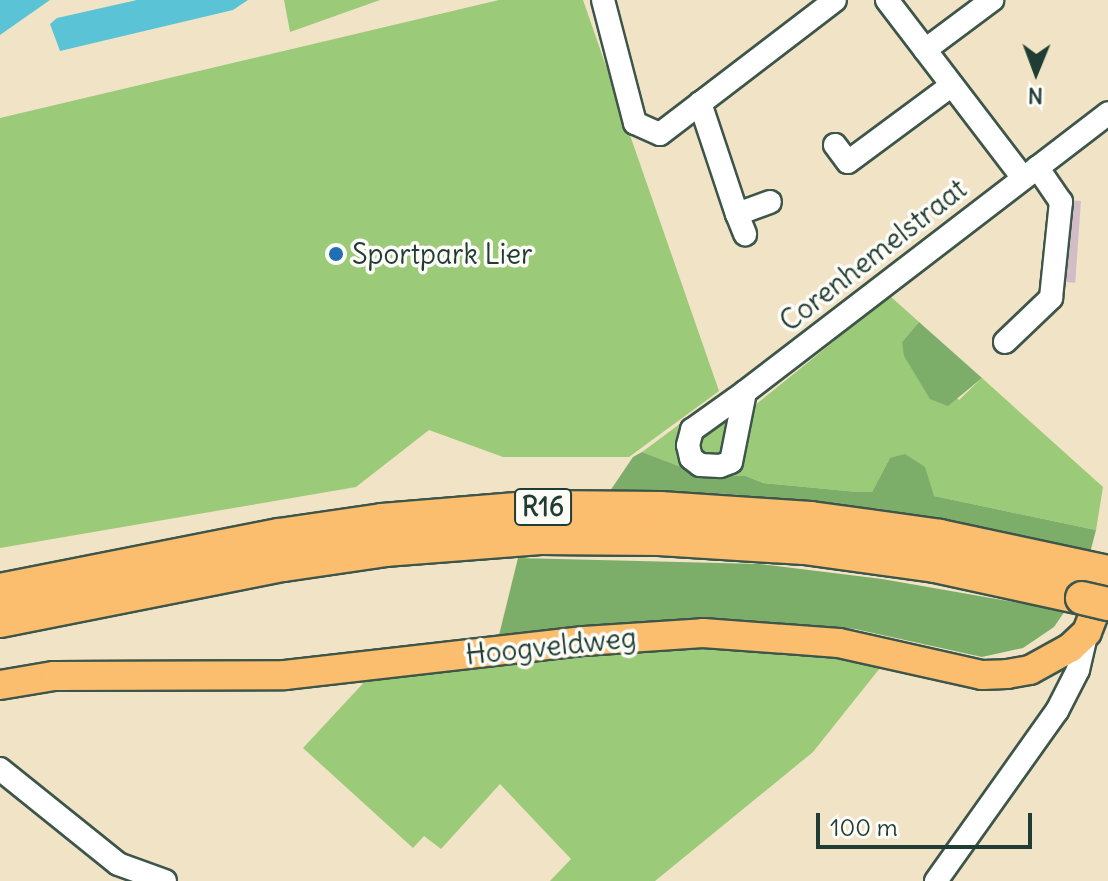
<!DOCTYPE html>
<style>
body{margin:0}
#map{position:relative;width:1108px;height:881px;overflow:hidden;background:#f0e3c6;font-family:Delius,sans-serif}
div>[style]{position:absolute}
.industrial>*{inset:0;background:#d2bdc6;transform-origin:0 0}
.green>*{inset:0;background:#9bca79}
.forest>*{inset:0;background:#7cae69}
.water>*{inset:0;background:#5ac4d6}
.roads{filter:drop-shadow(2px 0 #3e564a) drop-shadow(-2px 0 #3e564a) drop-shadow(0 2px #3e564a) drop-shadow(0 -2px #3e564a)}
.minor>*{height:22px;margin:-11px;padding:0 11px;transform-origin:11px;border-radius:11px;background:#fff}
.major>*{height:28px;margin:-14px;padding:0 14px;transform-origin:14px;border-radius:14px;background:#fbbd6e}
.highway>*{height:32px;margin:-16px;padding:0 16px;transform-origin:16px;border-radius:16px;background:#fbbd6e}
.bridges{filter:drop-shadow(2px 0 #3e564a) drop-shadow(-2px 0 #3e564a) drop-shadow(0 2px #3e564a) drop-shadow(0 -2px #3e564a)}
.highway-bridge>*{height:32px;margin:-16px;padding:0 16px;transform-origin:16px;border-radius:16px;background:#fbbd6e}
.dots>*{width:22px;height:22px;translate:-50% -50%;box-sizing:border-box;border:4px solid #fdfcf7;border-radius:50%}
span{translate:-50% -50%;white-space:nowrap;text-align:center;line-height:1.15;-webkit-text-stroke:7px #fdfcf7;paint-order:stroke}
.shield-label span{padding:2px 6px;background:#fdfcf7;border:2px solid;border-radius:6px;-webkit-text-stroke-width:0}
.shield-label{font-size:26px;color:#1f3d34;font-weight:700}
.poi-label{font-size:28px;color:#1f3d34}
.left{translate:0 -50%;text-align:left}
.street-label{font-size:28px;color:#1f3d34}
.north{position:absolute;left:996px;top:32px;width:80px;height:80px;-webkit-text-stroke:6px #fdfcf7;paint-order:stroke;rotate:181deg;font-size:22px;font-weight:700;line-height:32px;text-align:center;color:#1f3d34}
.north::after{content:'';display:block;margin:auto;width:28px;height:36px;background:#1f3d34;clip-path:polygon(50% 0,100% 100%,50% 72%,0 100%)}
.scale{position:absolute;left:816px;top:813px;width:216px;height:36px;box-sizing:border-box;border:4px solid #1f3d34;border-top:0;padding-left:10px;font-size:24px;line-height:28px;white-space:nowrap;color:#1f3d34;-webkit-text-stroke:6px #fdfcf7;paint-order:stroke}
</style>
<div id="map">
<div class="industrial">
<div style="left:1067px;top:200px;width:14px;height:82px;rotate:4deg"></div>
</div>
<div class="green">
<div style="clip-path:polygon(284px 0,380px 0,290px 32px)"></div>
<div style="clip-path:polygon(499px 0,583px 0,719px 391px,629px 457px,503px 457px,429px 430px,356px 487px,0 548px,0 118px)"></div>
<div style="clip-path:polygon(890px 296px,919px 322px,902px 342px,959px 400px,982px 378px,1103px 487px,1096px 530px,934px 496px,890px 458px,872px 492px,858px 492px,763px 483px,746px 476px,705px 476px,642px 452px,723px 392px,754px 406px)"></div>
<div style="clip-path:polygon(672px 644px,756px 647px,884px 663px,813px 752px,655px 881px,550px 881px,571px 859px,500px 784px,441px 849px,424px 836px,413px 848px,303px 748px,369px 677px)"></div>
</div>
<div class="forest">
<div style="clip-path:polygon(919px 322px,982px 378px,948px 406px,930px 399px,904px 356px,902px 342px)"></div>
<div style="clip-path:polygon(642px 452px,705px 476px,746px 476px,763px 483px,858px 492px,872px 492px,890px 458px,905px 454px,925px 467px,934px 496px,1096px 530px,1090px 553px,880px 509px,729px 494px,610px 491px,633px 457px)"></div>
<div style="clip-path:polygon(518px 558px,759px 564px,882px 579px,1065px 611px,1054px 627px,1023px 648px,982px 657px,855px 629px,718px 618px,499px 635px)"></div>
</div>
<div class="water">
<div style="clip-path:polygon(0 0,50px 0,0 35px)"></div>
<div style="clip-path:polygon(137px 0,248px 0,233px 10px,60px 51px,50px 24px,57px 18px)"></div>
</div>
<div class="roads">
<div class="minor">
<div style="left:603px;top:0;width:127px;rotate:75.4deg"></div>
<div style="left:635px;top:123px;width:27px;rotate:24deg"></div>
<div style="left:660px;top:134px;width:220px;rotate:-37.4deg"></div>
<div style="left:887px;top:0;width:224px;rotate:52.6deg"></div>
<div style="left:925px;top:50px;width:84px;rotate:-36.7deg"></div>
<div style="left:700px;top:103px;width:117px;rotate:71.6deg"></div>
<div style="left:737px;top:214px;width:35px;rotate:-20deg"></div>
<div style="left:835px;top:145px;width:21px;rotate:53deg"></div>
<div style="left:848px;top:162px;width:129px;rotate:-36.5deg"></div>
<div style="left:737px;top:214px;width:22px;rotate:68deg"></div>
<div style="left:1005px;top:342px;width:64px;rotate:-43.7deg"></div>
<div style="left:1051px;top:298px;width:97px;rotate:-84.1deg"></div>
<div style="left:1061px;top:202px;width:42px;rotate:-124.4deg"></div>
<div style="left:745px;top:392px;width:458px;rotate:-37.5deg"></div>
<div style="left:745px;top:392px;width:71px;rotate:101.3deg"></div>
<div style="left:731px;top:462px;width:12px;rotate:160deg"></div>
<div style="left:720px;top:466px;width:20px;rotate:-177deg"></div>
<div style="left:700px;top:465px;width:11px;rotate:-142deg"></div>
<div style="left:691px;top:458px;width:13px;rotate:-103deg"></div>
<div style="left:688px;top:445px;width:16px;rotate:-75deg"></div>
<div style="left:692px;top:430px;width:65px;rotate:-35.6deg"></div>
<div style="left:0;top:769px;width:151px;rotate:38.8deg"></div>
<div style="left:118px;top:864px;width:50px;rotate:19.9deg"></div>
<div style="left:936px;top:881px;width:209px;rotate:-54.6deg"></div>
<div style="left:1057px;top:711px;width:46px;rotate:-62.9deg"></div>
<div style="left:1078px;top:670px;width:39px;rotate:-77deg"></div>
</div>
<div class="major">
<div style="left:0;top:685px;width:55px;rotate:-9.5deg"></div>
<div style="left:54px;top:676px;width:231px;rotate:-0.2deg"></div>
<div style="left:285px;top:675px;width:301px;rotate:-6.5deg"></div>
<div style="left:584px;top:641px;width:119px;rotate:-3.8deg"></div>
<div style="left:703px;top:633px;width:136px;rotate:4.2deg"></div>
<div style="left:839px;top:643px;width:147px;rotate:12.6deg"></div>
<div style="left:982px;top:675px;width:25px;rotate:-2deg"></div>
<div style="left:1007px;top:674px;width:23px;rotate:-10deg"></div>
<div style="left:1030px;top:670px;width:46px;rotate:-28.8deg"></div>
<div style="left:1070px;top:648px;width:23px;rotate:-43deg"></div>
<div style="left:1087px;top:632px;width:53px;rotate:-68.8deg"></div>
</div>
<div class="highway">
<div style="left:0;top:590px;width:284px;rotate:-11.2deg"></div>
<div style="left:279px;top:535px;width:104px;rotate:-8.3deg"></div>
<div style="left:382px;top:520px;width:159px;rotate:-4.7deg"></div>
<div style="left:540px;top:507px;width:120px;rotate:0.5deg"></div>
<div style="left:660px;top:508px;width:151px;rotate:3.8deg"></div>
<div style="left:811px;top:518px;width:130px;rotate:7.9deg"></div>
<div style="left:940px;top:536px;width:172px;rotate:12.1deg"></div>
<div style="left:0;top:621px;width:289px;rotate:-11.2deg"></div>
<div style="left:284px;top:565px;width:102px;rotate:-8.4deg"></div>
<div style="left:385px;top:550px;width:156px;rotate:-4.4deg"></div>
<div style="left:541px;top:538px;width:118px;rotate:0.5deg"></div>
<div style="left:659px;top:539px;width:145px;rotate:3.6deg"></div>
<div style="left:804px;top:548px;width:132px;rotate:7.8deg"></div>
<div style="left:935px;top:566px;width:150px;rotate:12.3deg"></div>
</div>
</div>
<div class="bridges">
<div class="highway-bridge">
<div style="left:1082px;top:598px;width:27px;rotate:13deg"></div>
</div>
</div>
<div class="dots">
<div style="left:336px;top:254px;background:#1f6fb2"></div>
</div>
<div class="shield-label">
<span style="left:543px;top:507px">R16</span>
</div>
<div class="poi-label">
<span class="left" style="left:352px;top:254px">Sportpark Lier</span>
</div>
<div class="street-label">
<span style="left:873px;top:255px;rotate:-38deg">Corenhemelstraat</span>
<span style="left:551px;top:646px;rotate:-6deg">Hoogveldweg</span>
</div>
<div class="north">N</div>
<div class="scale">100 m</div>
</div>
